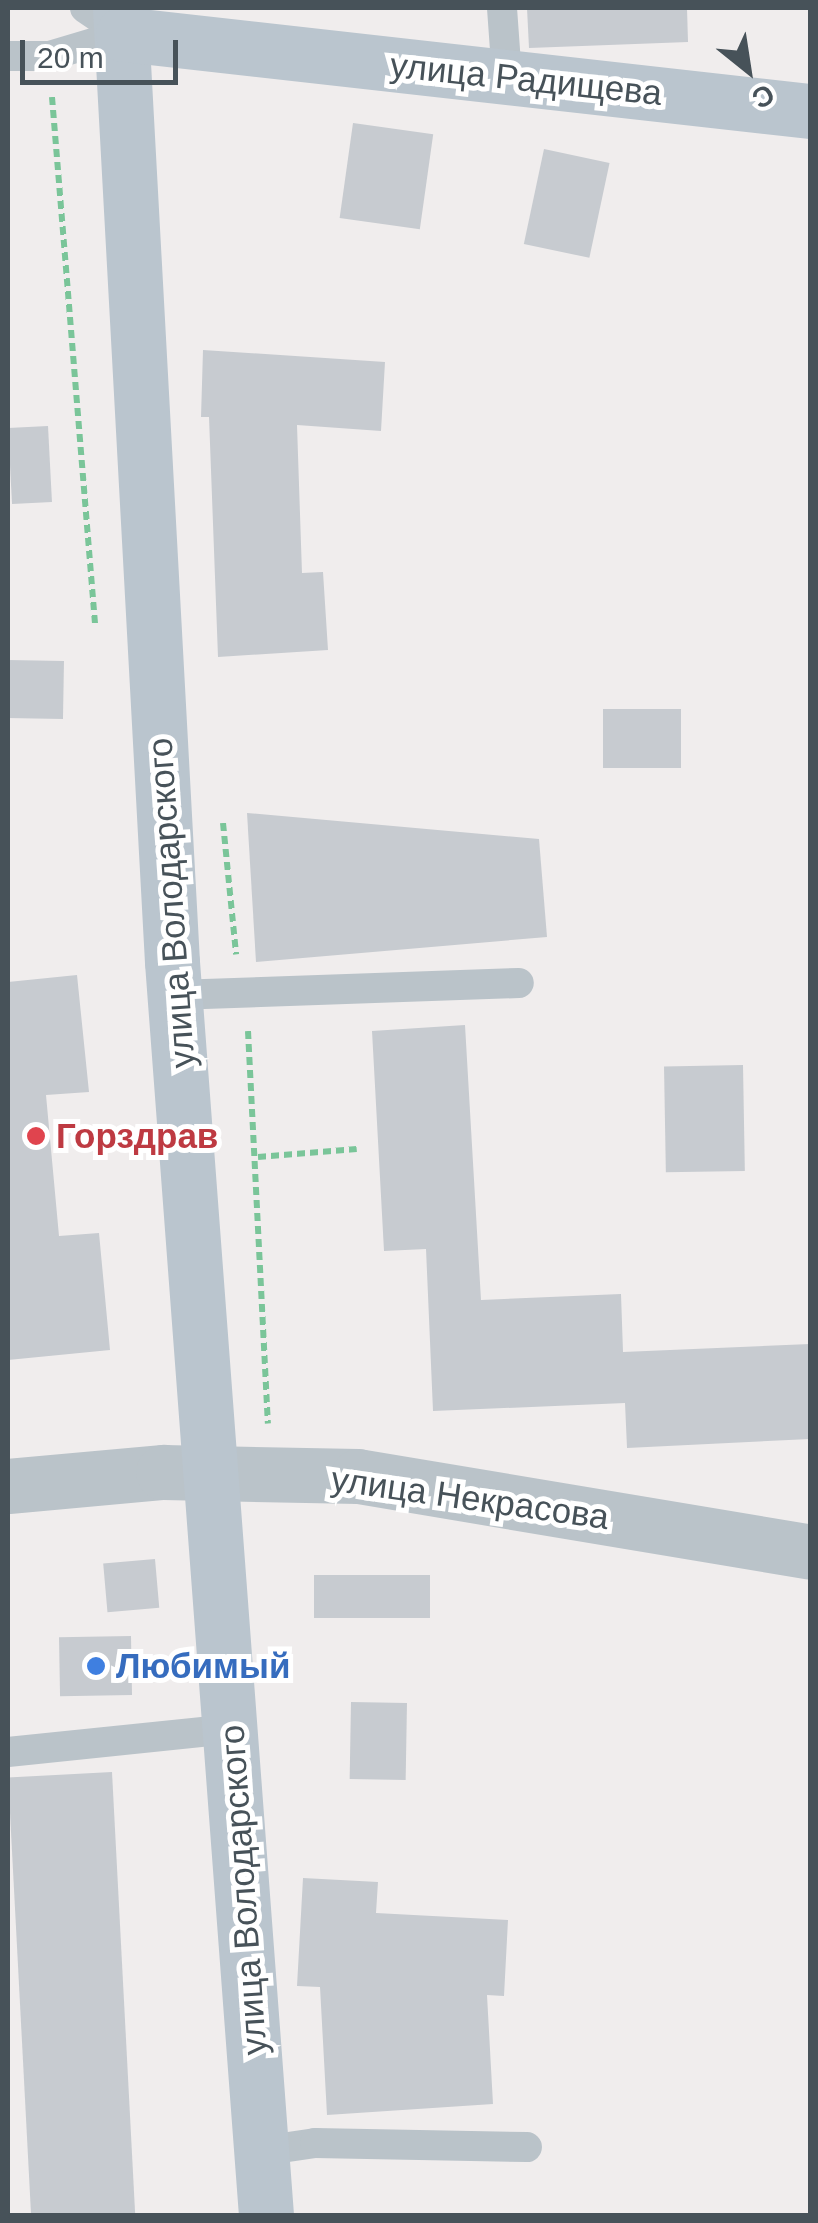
<!DOCTYPE html>
<meta charset="utf-8">
<style>
body{margin:0}
#map{position:relative;width:818px;height:2223px;overflow:hidden;background:#f0eded;font-family:Helvetica,sans-serif}
div>[style]{position:absolute}
.building>*{inset:0;background:#c7cbd0;transform-origin:0 0}
.path>*{height:6px;margin-top:-3px;transform-origin:0;background:repeating-linear-gradient(90deg,#7ac599 0 8px,transparent 0 13px)}
.lane>*{height:30px;margin:-15px;padding:0 15px;transform-origin:15px;border-radius:15px;background:#bac3c9}
.street>*{height:55px;margin:-27.5px;padding:0 27.5px;transform-origin:27.5px;border-radius:27.5px;background:#bac3c9}
.secondary>*{height:55px;margin:-27.5px;padding:0 27.5px;transform-origin:27.5px;border-radius:27.5px;background:#bac5ce}
.dots>*{width:28px;height:28px;translate:-50% -50%;box-sizing:border-box;border:5px solid #fff;border-radius:50%}
span{translate:-50% -50%;white-space:nowrap;text-align:center;line-height:1.15;-webkit-text-stroke:10px #fff;paint-order:stroke}
.street-label{font-size:35px;color:#475259}
.health-label{font-size:35px;color:#be3a42;font-weight:700}
.left{translate:0 -50%;text-align:left}
.shop-label{font-size:35px;color:#366cbe;font-weight:700}
.frame{position:absolute;inset:0;border:10px solid #475259;pointer-events:none}
.north{position:absolute;left:698px;top:20px;width:100px;height:100px;-webkit-text-stroke:8px #fff;paint-order:stroke;rotate:150deg;font-size:28px;font-weight:700;line-height:40px;text-align:center;color:#475259}
.north::after{content:'';display:block;margin:auto;width:35px;height:45px;background:#475259;clip-path:polygon(50% 0,100% 100%,50% 72%,0 100%)}
.scale{position:absolute;left:20px;top:40px;width:158px;height:45px;box-sizing:border-box;border:5px solid #475259;border-top:0;padding-left:12px;font-size:30px;line-height:35px;white-space:nowrap;color:#475259;-webkit-text-stroke:8px #fff;paint-order:stroke}
</style>
<div id="map">
<div class="building">
<div style="clip-path:polygon(527px 8px,687px 8px,688px 42px,529px 48px)"></div>
<div style="left:353px;top:123px;width:81px;height:96px;rotate:8deg"></div>
<div style="left:544px;top:149px;width:67px;height:97px;rotate:12deg"></div>
<div style="clip-path:polygon(203px 350px,385px 362px,381px 431px,297px 425px,302px 573px,323px 572px,328px 650px,218px 657px,209px 417px,201px 417px)"></div>
<div style="left:48px;top:426px;width:76px;height:40px;rotate:87deg"></div>
<div style="left:8px;top:660px;width:56px;height:58px;rotate:1deg"></div>
<div style="left:603px;top:709px;width:78px;height:59px"></div>
<div style="clip-path:polygon(247px 813px,539px 839px,547px 937px,256px 962px)"></div>
<div style="clip-path:polygon(77px 975px,89px 1092px,46px 1095px,59px 1236px,99px 1233px,110px 1350px,8px 1360px,8px 982px)"></div>
<div style="clip-path:polygon(465px 1025px,481px 1300px,621px 1294px,623px 1352px,810px 1344px,810px 1439px,627px 1448px,625px 1403px,433px 1411px,426px 1249px,384px 1251px,372px 1031px)"></div>
<div style="left:743px;top:1065px;width:106px;height:79px;rotate:89deg"></div>
<div style="left:155px;top:1559px;width:49px;height:52px;rotate:85deg"></div>
<div style="left:314px;top:1575px;width:116px;height:43px"></div>
<div style="left:131px;top:1636px;width:59px;height:72px;rotate:89deg"></div>
<div style="left:351px;top:1702px;width:56px;height:77px;rotate:1deg"></div>
<div style="left:112px;top:1772px;width:445px;height:104px;rotate:87deg"></div>
<div style="clip-path:polygon(303px 1878px,378px 1882px,376px 1913px,508px 1920px,504px 1996px,487px 1995px,493px 2104px,327px 2115px,320px 1987px,297px 1986px)"></div>
</div>
<div class="path">
<div style="left:52px;top:97px;width:528px;rotate:85.33deg"></div>
<div style="left:223px;top:823px;width:132px;rotate:84.3deg"></div>
<div style="left:248px;top:1031px;width:393px;rotate:87.1deg"></div>
<div style="left:258px;top:1157px;width:99px;rotate:-4.6deg"></div>
</div>
<div class="lane">
<div style="left:85px;top:8px;width:46px;rotate:34.4deg"></div>
<div style="left:502px;top:8px;width:69px;rotate:85.9deg"></div>
<div style="left:8px;top:56px;width:41px"></div>
<div style="left:49px;top:56px;width:77px;rotate:-16.6deg"></div>
<div style="left:175px;top:995px;width:344px;rotate:-2deg"></div>
<div style="left:8px;top:1752px;width:225px;rotate:-5.9deg"></div>
<div style="left:261px;top:2151px;width:55px;rotate:-8.4deg"></div>
<div style="left:315px;top:2143px;width:212px;rotate:1.1deg"></div>
</div>
<div class="street">
<div style="left:8px;top:1486px;width:156px;rotate:-5.2deg"></div>
<div style="left:163px;top:1472px;width:195px;rotate:1.2deg"></div>
<div style="left:358px;top:1476px;width:458px;rotate:9.5deg"></div>
</div>
<div class="secondary">
<div style="left:120px;top:8px;width:955px;rotate:86.88deg"></div>
<div style="left:172px;top:962px;width:1258px;rotate:85.71deg"></div>
<div style="left:123px;top:34px;width:691px;rotate:6.4deg"></div>
</div>
<div class="dots">
<div style="left:36px;top:1136px;background:#e0444e"></div>
<div style="left:96px;top:1666px;background:#3f7fe0"></div>
</div>
<div class="street-label">
<span style="left:526px;top:79px;rotate:6deg">улица Радищева</span>
<span style="left:171px;top:903px;rotate:-94deg">улица Володарского</span>
<span style="left:470px;top:1498px;rotate:8deg">улица Некрасова</span>
<span style="left:243px;top:1890px;rotate:-94deg">улица Володарского</span>
</div>
<div class="health-label">
<span class="left" style="left:56px;top:1136px">Горздрав</span>
</div>
<div class="shop-label">
<span class="left" style="left:116px;top:1666px">Любимый</span>
</div>
<div class="frame"></div>
<div class="north">С</div>
<div class="scale">20 m</div>
</div>
